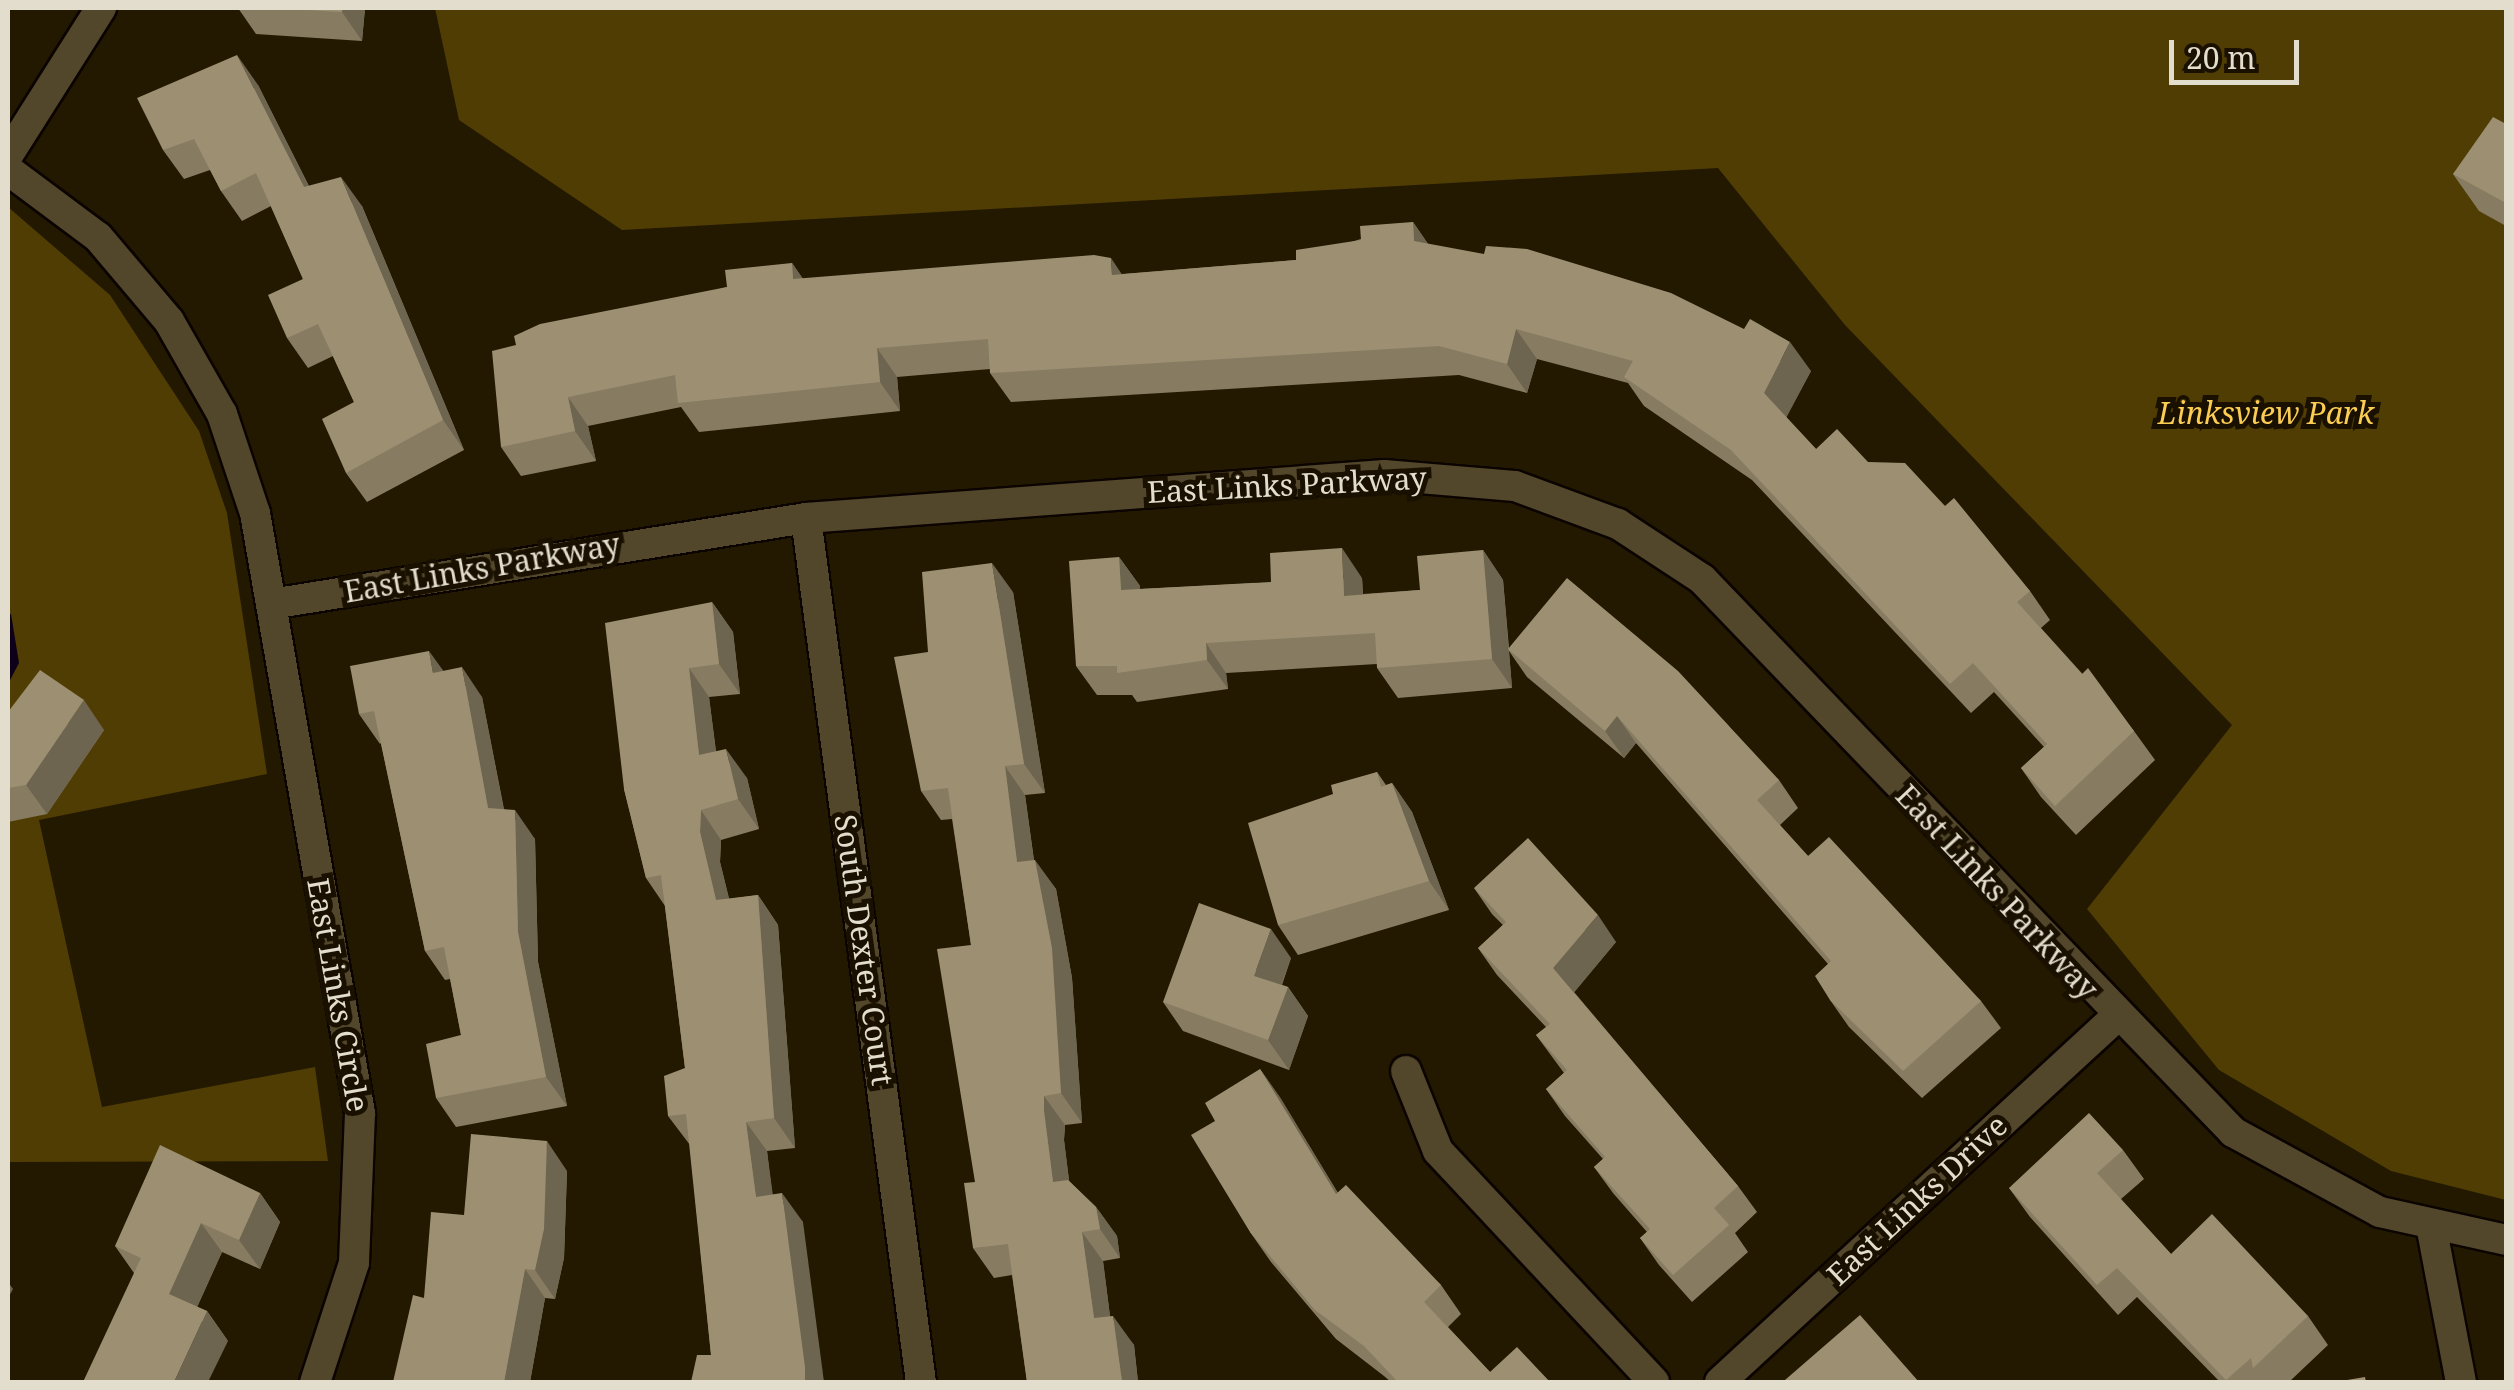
<!DOCTYPE html>
<style>
body{margin:0}
#map{position:relative;width:2514px;height:1390px;overflow:hidden;background:#231900;font-family:"Noto Serif",serif}
div>[style]{position:absolute}
.green>*{inset:0;background:#503d04}
.water>*{inset:0;background:#0e0018}
.roads{filter:drop-shadow(2px 0 #0c0400) drop-shadow(-2px 0 #0c0400) drop-shadow(0 2px #0c0400) drop-shadow(0 -2px #0c0400)}
.minor>*{height:30px;margin:-15px;padding:0 15px;transform-origin:15px;border-radius:15px;background:#52472b}
.wall>*{inset:0;background:#877c62}
.shaded-wall>*{inset:0;background:#6e6550}
.building>*{inset:0;background:#9d9072}
span{translate:-50% -50%;white-space:nowrap;text-align:center;line-height:1.15;-webkit-text-stroke:10px #1a1000;paint-order:stroke}
.park-label{font-size:30px;color:#fbcd53;font-style:italic}
.street-label{font-size:30px;color:#e3ddcd}
.frame{position:absolute;inset:0;border:10px solid #e3ddcd;pointer-events:none}
.scale{position:absolute;left:2169px;top:40px;width:130px;height:45px;box-sizing:border-box;border:5px solid #e3ddcd;border-top:0;padding-left:12px;font-size:30px;line-height:35px;white-space:nowrap;color:#e3ddcd;-webkit-text-stroke:8px #1a1000;paint-order:stroke}
</style>
<div id="map">
<div class="green">
<div style="clip-path:polygon(435px 8px,2506px 8px,2506px 1200px,2391px 1171px,2219px 1070px,2087px 909px,2232px 725px,1845px 325px,1718px 168px,622px 230px,459px 120px)"></div>
<div style="clip-path:polygon(8px 207px,110px 295px,199px 431px,227px 513px,267px 774px,39px 820px,102px 1107px,315px 1067px,328px 1161px,8px 1162px)"></div>
</div>
<div class="water">
<div style="clip-path:polygon(11px 614px,19px 663px,8px 684px,8px 615px)"></div>
</div>
<div class="roads">
<div class="minor">
<div style="left:8px;top:155px;width:174px;rotate:-57.7deg"></div>
<div style="left:8px;top:170px;width:112px;rotate:36.7deg"></div>
<div style="left:98px;top:237px;width:110px;rotate:49.8deg"></div>
<div style="left:169px;top:321px;width:107px;rotate:60.3deg"></div>
<div style="left:222px;top:414px;width:104px;rotate:71.6deg"></div>
<div style="left:255px;top:513px;width:609px;rotate:80.07deg"></div>
<div style="left:360px;top:1113px;width:150px;rotate:92.3deg"></div>
<div style="left:354px;top:1263px;width:125px;rotate:108.1deg"></div>
<div style="left:806px;top:518px;width:872px;rotate:82.42deg"></div>
<div style="left:271px;top:604px;width:542px;rotate:-9.13deg"></div>
<div style="left:806px;top:518px;width:580px;rotate:-4.25deg"></div>
<div style="left:1384px;top:475px;width:131px;rotate:4.8deg"></div>
<div style="left:1515px;top:486px;width:110px;rotate:20.3deg"></div>
<div style="left:1618px;top:524px;width:100px;rotate:33.2deg"></div>
<div style="left:1702px;top:579px;width:767px;rotate:46.16deg"></div>
<div style="left:2233px;top:1132px;width:167px;rotate:28.6deg"></div>
<div style="left:2380px;top:1212px;width:129px;rotate:12.5deg"></div>
<div style="left:1406px;top:1071px;width:86px;rotate:68.2deg"></div>
<div style="left:1438px;top:1151px;width:316px;rotate:46.9deg"></div>
<div style="left:2431px;top:1225px;width:160px;rotate:79.2deg"></div>
<div style="left:1720px;top:1382px;width:537px;rotate:-42.66deg"></div>
</div>
</div>
<div class="wall">
<div style="clip-path:polygon(238px 8px,365px 8px,362px 41px,256px 34px)"></div>
<div style="clip-path:polygon(258px 85px,309px 186px,362px 206px,464px 450px,367px 502px,346px 473px,354px 402px,333px 356px,308px 368px,287px 338px,303px 279px,271px 206px,242px 221px,221px 191px,210px 170px,184px 179px,163px 150px)"></div>
<div style="clip-path:polygon(2506px 124px,2506px 226px,2479px 211px,2453px 174px)"></div>
<div style="clip-path:polygon(1413px 222px,1428px 244px,1811px 371px,1786px 417px,1816px 449px,1868px 462px,1945px 506px,2030px 591px,2050px 620px,2041px 628px,2134px 731px,2155px 760px,2076px 835px,2041px 797px,2021px 768px,2044px 747px,1994px 692px,1971px 713px,1752px 480px,1644px 406px,1628px 383px,1537px 359px,1527px 393px,1459px 375px,1011px 402px,990px 373px,990px 369px,897px 377px,900px 411px,699px 432px,681px 407px,588px 426px,596px 461px,521px 476px,501px 447px,516px 345px,727px 287px,792px 263px,803px 279px,1122px 274px,1296px 260px)"></div>
<div style="clip-path:polygon(1483px 550px,1503px 580px,1509px 648px,1779px 780px,1798px 808px,1780px 825px,1808px 856px,1981px 1001px,2001px 1028px,1922px 1098px,1849px 1027px,1830px 1000px,1828px 964px,1636px 743px,1624px 758px,1527px 677px,1509px 651px,1512px 688px,1398px 698px,1377px 668px,1377px 664px,1226px 673px,1228px 689px,1137px 702px,1132px 695px,1097px 695px,1076px 666px,1119px 557px,1140px 586px,1140px 589px,1362px 578px,1363px 594px,1420px 590px)"></div>
<div style="clip-path:polygon(1013px 592px,1045px 793px,1025px 795px,1034px 860px,1056px 889px,1072px 978px,1082px 1123px,1065px 1125px,1064px 1140px,1069px 1181px,1096px 1207px,1117px 1236px,1120px 1258px,1103px 1261px,1110px 1316px,1134px 1345px,1138px 1382px,1027px 1382px,1012px 1275px,994px 1278px,973px 1248px,975px 1182px,971px 945px,952px 819px,941px 820px,921px 791px,928px 652px)"></div>
<div style="clip-path:polygon(712px 602px,733px 632px,740px 694px,709px 697px,716px 751px,747px 778px,759px 829px,721px 840px,720px 862px,729px 899px,758px 895px,778px 925px,795px 1148px,767px 1151px,772px 1194px,803px 1222px,711px 1355px,690px 1145px,668px 1116px,685px 1068px,665px 906px,646px 878px,624px 789px)"></div>
<div style="clip-path:polygon(443px 671px,482px 697px,504px 809px,535px 839px,538px 962px,567px 1106px,456px 1127px,436px 1098px,461px 1035px,450px 979px,445px 980px,425px 951px,381px 743px,380px 744px,359px 714px)"></div>
<div style="clip-path:polygon(8px 712px,104px 730px,47px 814px,8px 822px)"></div>
<div style="clip-path:polygon(1377px 772px,1386px 785px,1392px 783px,1412px 812px,1449px 910px,1298px 955px,1278px 925px,1333px 794px)"></div>
<div style="clip-path:polygon(1474px 888px,1616px 942px,1574px 992px,1738px 1186px,1757px 1212px,1735px 1233px,1748px 1252px,1692px 1302px,1659px 1265px,1640px 1238px,1647px 1232px,1613px 1193px,1594px 1167px,1603px 1159px,1565px 1116px,1546px 1089px,1564px 1073px,1536px 1035px,1546px 1027px,1497px 975px,1478px 948px,1503px 925px,1492px 914px)"></div>
<div style="clip-path:polygon(1291px 958px,1282px 985px,1288px 987px,1308px 1016px,1289px 1070px,1183px 1031px,1163px 1002px)"></div>
<div style="clip-path:polygon(1260px 1069px,1281px 1099px,1338px 1193px,1441px 1285px,1461px 1314px,1448px 1327px,1490px 1372px,1550px 1382px,1391px 1382px,1384px 1376px,1336px 1339px,1271px 1262px,1250px 1232px)"></div>
<div style="clip-path:polygon(2123px 1150px,2144px 1179px,2121px 1199px,2171px 1254px,2308px 1316px,2328px 1345px,2289px 1382px,2220px 1382px,2137px 1297px,2118px 1315px,2030px 1217px,2009px 1188px)"></div>
<div style="clip-path:polygon(567px 1171px,564px 1258px,555px 1299px,545px 1298px,530px 1382px,393px 1382px,424px 1298px,464px 1215px)"></div>
<div style="clip-path:polygon(260px 1193px,280px 1222px,260px 1269px,222px 1252px,197px 1307px,207px 1311px,228px 1341px,134px 1273px,115px 1246px)"></div>
</div>
<div class="shaded-wall">
<div style="clip-path:polygon(342px 8px,365px 8px,362px 41px,342px 12px)"></div>
<div style="clip-path:polygon(237px 55px,258px 85px,324px 217px,304px 187px)"></div>
<div style="clip-path:polygon(341px 177px,362px 206px,464px 450px,443px 420px)"></div>
<div style="clip-path:polygon(1413px 222px,1433px 251px,1414px 241px)"></div>
<div style="clip-path:polygon(1111px 258px,1131px 288px,1112px 275px)"></div>
<div style="clip-path:polygon(792px 263px,812px 292px,793px 279px)"></div>
<div style="clip-path:polygon(1516px 329px,1537px 359px,1527px 393px,1507px 364px)"></div>
<div style="clip-path:polygon(1790px 342px,1811px 371px,1784px 422px,1764px 393px)"></div>
<div style="clip-path:polygon(877px 348px,897px 377px,900px 411px,880px 382px)"></div>
<div style="clip-path:polygon(568px 397px,588px 426px,596px 461px,575px 431px)"></div>
<div style="clip-path:polygon(1342px 548px,1362px 578px,1365px 625px,1344px 596px)"></div>
<div style="clip-path:polygon(1483px 550px,1503px 580px,1512px 688px,1492px 659px)"></div>
<div style="clip-path:polygon(1119px 557px,1140px 586px,1142px 620px,1121px 590px)"></div>
<div style="clip-path:polygon(992px 563px,1013px 592px,1045px 793px,1024px 764px)"></div>
<div style="clip-path:polygon(712px 602px,733px 632px,740px 694px,719px 664px)"></div>
<div style="clip-path:polygon(1206px 643px,1226px 673px,1228px 689px,1207px 660px)"></div>
<div style="clip-path:polygon(429px 651px,450px 680px,433px 673px)"></div>
<div style="clip-path:polygon(462px 667px,482px 697px,509px 837px,488px 808px)"></div>
<div style="clip-path:polygon(689px 668px,709px 697px,720px 785px,699px 755px)"></div>
<div style="clip-path:polygon(84px 700px,104px 730px,47px 814px,26px 785px)"></div>
<div style="clip-path:polygon(1617px 716px,1636px 743px,1624px 758px,1605px 731px)"></div>
<div style="clip-path:polygon(726px 749px,747px 778px,759px 829px,738px 799px)"></div>
<div style="clip-path:polygon(1005px 766px,1025px 795px,1038px 891px,1017px 862px)"></div>
<div style="clip-path:polygon(1392px 783px,1412px 812px,1449px 910px,1429px 881px)"></div>
<div style="clip-path:polygon(515px 810px,535px 839px,538px 962px,567px 1106px,546px 1077px,518px 932px)"></div>
<div style="clip-path:polygon(701px 810px,721px 840px,720px 862px,737px 930px,716px 900px,700px 832px)"></div>
<div style="clip-path:polygon(1035px 860px,1056px 889px,1072px 978px,1082px 1123px,1061px 1093px)"></div>
<div style="clip-path:polygon(758px 895px,778px 925px,795px 1148px,774px 1118px)"></div>
<div style="clip-path:polygon(1598px 915px,1616px 942px,1572px 995px,1553px 968px)"></div>
<div style="clip-path:polygon(1271px 929px,1291px 958px,1274px 1005px,1254px 976px)"></div>
<div style="clip-path:polygon(1288px 987px,1308px 1016px,1289px 1070px,1268px 1040px)"></div>
<div style="clip-path:polygon(1260px 1069px,1281px 1099px,1356px 1224px,1336px 1194px)"></div>
<div style="clip-path:polygon(1044px 1096px,1065px 1125px,1064px 1140px,1073px 1211px,1053px 1182px,1044px 1111px)"></div>
<div style="clip-path:polygon(746px 1122px,767px 1151px,777px 1226px,756px 1197px)"></div>
<div style="clip-path:polygon(547px 1141px,567px 1171px,564px 1258px,555px 1299px,535px 1270px)"></div>
<div style="clip-path:polygon(260px 1193px,280px 1222px,260px 1269px,239px 1240px)"></div>
<div style="clip-path:polygon(782px 1193px,803px 1222px,824px 1382px,805px 1382px)"></div>
<div style="clip-path:polygon(1096px 1207px,1117px 1236px,1120px 1258px,1100px 1229px)"></div>
<div style="clip-path:polygon(201px 1223px,222px 1252px,190px 1323px,169px 1294px)"></div>
<div style="clip-path:polygon(1082px 1232px,1103px 1261px,1114px 1348px,1094px 1318px)"></div>
<div style="clip-path:polygon(525px 1269px,545px 1298px,530px 1382px,504px 1382px)"></div>
<div style="clip-path:polygon(8px 1282px,13px 1289px,8px 1298px)"></div>
<div style="clip-path:polygon(207px 1311px,228px 1341px,208px 1382px,174px 1382px)"></div>
<div style="clip-path:polygon(1113px 1316px,1134px 1345px,1138px 1382px,1122px 1382px)"></div>
</div>
<div class="building">
<div style="clip-path:polygon(274px 8px,342px 8px,342px 12px)"></div>
<div style="clip-path:polygon(237px 55px,304px 187px,341px 177px,443px 420px,346px 473px,322px 419px,354px 402px,318px 324px,287px 338px,268px 295px,303px 279px,256px 173px,221px 191px,194px 139px,163px 150px,137px 98px)"></div>
<div style="clip-path:polygon(2493px 117px,2506px 124px,2506px 203px,2453px 174px)"></div>
<div style="clip-path:polygon(1413px 222px,1414px 241px,1484px 254px,1486px 246px,1527px 249px,1671px 293px,1744px 329px,1750px 319px,1790px 342px,1764px 393px,1816px 449px,1837px 429px,1868px 462px,1905px 463px,1945px 506px,1954px 498px,2030px 591px,2017px 602px,2082px 674px,2088px 668px,2134px 731px,2055px 806px,2021px 768px,2047px 744px,1973px 663px,1950px 684px,1731px 450px,1624px 377px,1633px 361px,1516px 329px,1507px 364px,1439px 346px,990px 373px,988px 339px,877px 348px,880px 382px,678px 403px,675px 375px,568px 397px,575px 431px,501px 447px,492px 351px,516px 345px,514px 336px,540px 324px,727px 287px,725px 270px,792px 263px,793px 279px,1094px 255px,1111px 258px,1112px 275px,1296px 260px,1296px 250px,1361px 240px,1360px 226px)"></div>
<div style="clip-path:polygon(1342px 548px,1344px 596px,1420px 590px,1417px 556px,1483px 550px,1492px 659px,1377px 668px,1375px 633px,1206px 643px,1207px 660px,1117px 673px,1117px 666px,1076px 666px,1069px 561px,1119px 557px,1121px 590px,1271px 582px,1270px 553px)"></div>
<div style="clip-path:polygon(992px 563px,1024px 764px,1005px 766px,1017px 862px,1035px 860px,1052px 948px,1061px 1093px,1044px 1096px,1044px 1111px,1053px 1182px,1068px 1180px,1096px 1207px,1100px 1229px,1082px 1232px,1094px 1318px,1113px 1316px,1122px 1382px,1027px 1382px,1008px 1244px,973px 1248px,964px 1183px,975px 1182px,937px 949px,971px 945px,948px 788px,921px 791px,894px 657px,928px 652px,922px 572px)"></div>
<div style="clip-path:polygon(1567px 578px,1678px 671px,1779px 780px,1757px 800px,1808px 856px,1829px 837px,1981px 1001px,1903px 1071px,1830px 1000px,1815px 976px,1831px 961px,1617px 716px,1605px 731px,1508px 649px)"></div>
<div style="clip-path:polygon(712px 602px,719px 664px,689px 668px,699px 755px,726px 749px,738px 799px,701px 810px,700px 832px,716px 900px,758px 895px,774px 1118px,746px 1122px,756px 1197px,782px 1193px,805px 1367px,805px 1382px,691px 1382px,697px 1355px,711px 1355px,686px 1114px,668px 1116px,664px 1076px,685px 1068px,661px 875px,646px 878px,624px 789px,605px 623px)"></div>
<div style="clip-path:polygon(429px 651px,433px 673px,462px 667px,488px 808px,515px 810px,518px 932px,546px 1077px,436px 1098px,426px 1044px,461px 1035px,444px 947px,425px 951px,374px 711px,359px 714px,350px 666px)"></div>
<div style="clip-path:polygon(40px 670px,84px 700px,26px 785px,8px 788px,8px 712px)"></div>
<div style="clip-path:polygon(1377px 772px,1381px 787px,1392px 783px,1429px 881px,1278px 925px,1248px 823px,1333px 794px,1331px 785px)"></div>
<div style="clip-path:polygon(1528px 838px,1598px 915px,1553px 968px,1738px 1186px,1714px 1208px,1729px 1225px,1673px 1275px,1640px 1238px,1650px 1229px,1594px 1167px,1605px 1157px,1546px 1089px,1567px 1070px,1536px 1035px,1550px 1024px,1478px 948px,1506px 922px,1474px 888px)"></div>
<div style="clip-path:polygon(1199px 903px,1271px 929px,1254px 976px,1288px 987px,1268px 1040px,1163px 1002px)"></div>
<div style="clip-path:polygon(1260px 1069px,1336px 1194px,1346px 1185px,1441px 1285px,1424px 1302px,1490px 1372px,1517px 1347px,1550px 1382px,1398px 1382px,1364px 1346px,1315px 1310px,1250px 1232px,1191px 1135px,1215px 1121px,1205px 1103px)"></div>
<div style="clip-path:polygon(2089px 1113px,2123px 1150px,2097px 1173px,2171px 1254px,2212px 1214px,2308px 1316px,2253px 1368px,2251px 1358px,2226px 1380px,2117px 1268px,2097px 1285px,2009px 1188px)"></div>
<div style="clip-path:polygon(471px 1134px,547px 1141px,544px 1229px,535px 1270px,525px 1269px,504px 1382px,393px 1382px,413px 1295px,424px 1298px,431px 1212px,464px 1215px)"></div>
<div style="clip-path:polygon(160px 1145px,260px 1193px,239px 1240px,201px 1223px,169px 1294px,207px 1311px,174px 1382px,83px 1382px,141px 1258px,115px 1246px)"></div>
<div style="clip-path:polygon(1860px 1315px,1919px 1382px,1787px 1382px,1785px 1380px)"></div>
<div style="clip-path:polygon(2365px 1377px,2366px 1382px,2335px 1382px)"></div>
</div>
<div class="park-label">
<span style="left:2266px;top:413px">Linksview Park</span>
</div>
<div class="street-label">
<span style="left:1287px;top:485px;rotate:-3deg">East Links Parkway</span>
<span style="left:482px;top:568px;rotate:-10deg">East Links Parkway</span>
<span style="left:1997px;top:892px;rotate:47deg">East Links Parkway</span>
<span style="left:864px;top:950px;rotate:82deg">South Dexter Court</span>
<span style="left:338px;top:995px;rotate:80deg">East Links Circle</span>
<span style="left:1917px;top:1200px;rotate:-43deg">East Links Drive</span>
</div>
<div class="frame"></div>
<div class="scale">20 m</div>
</div>
